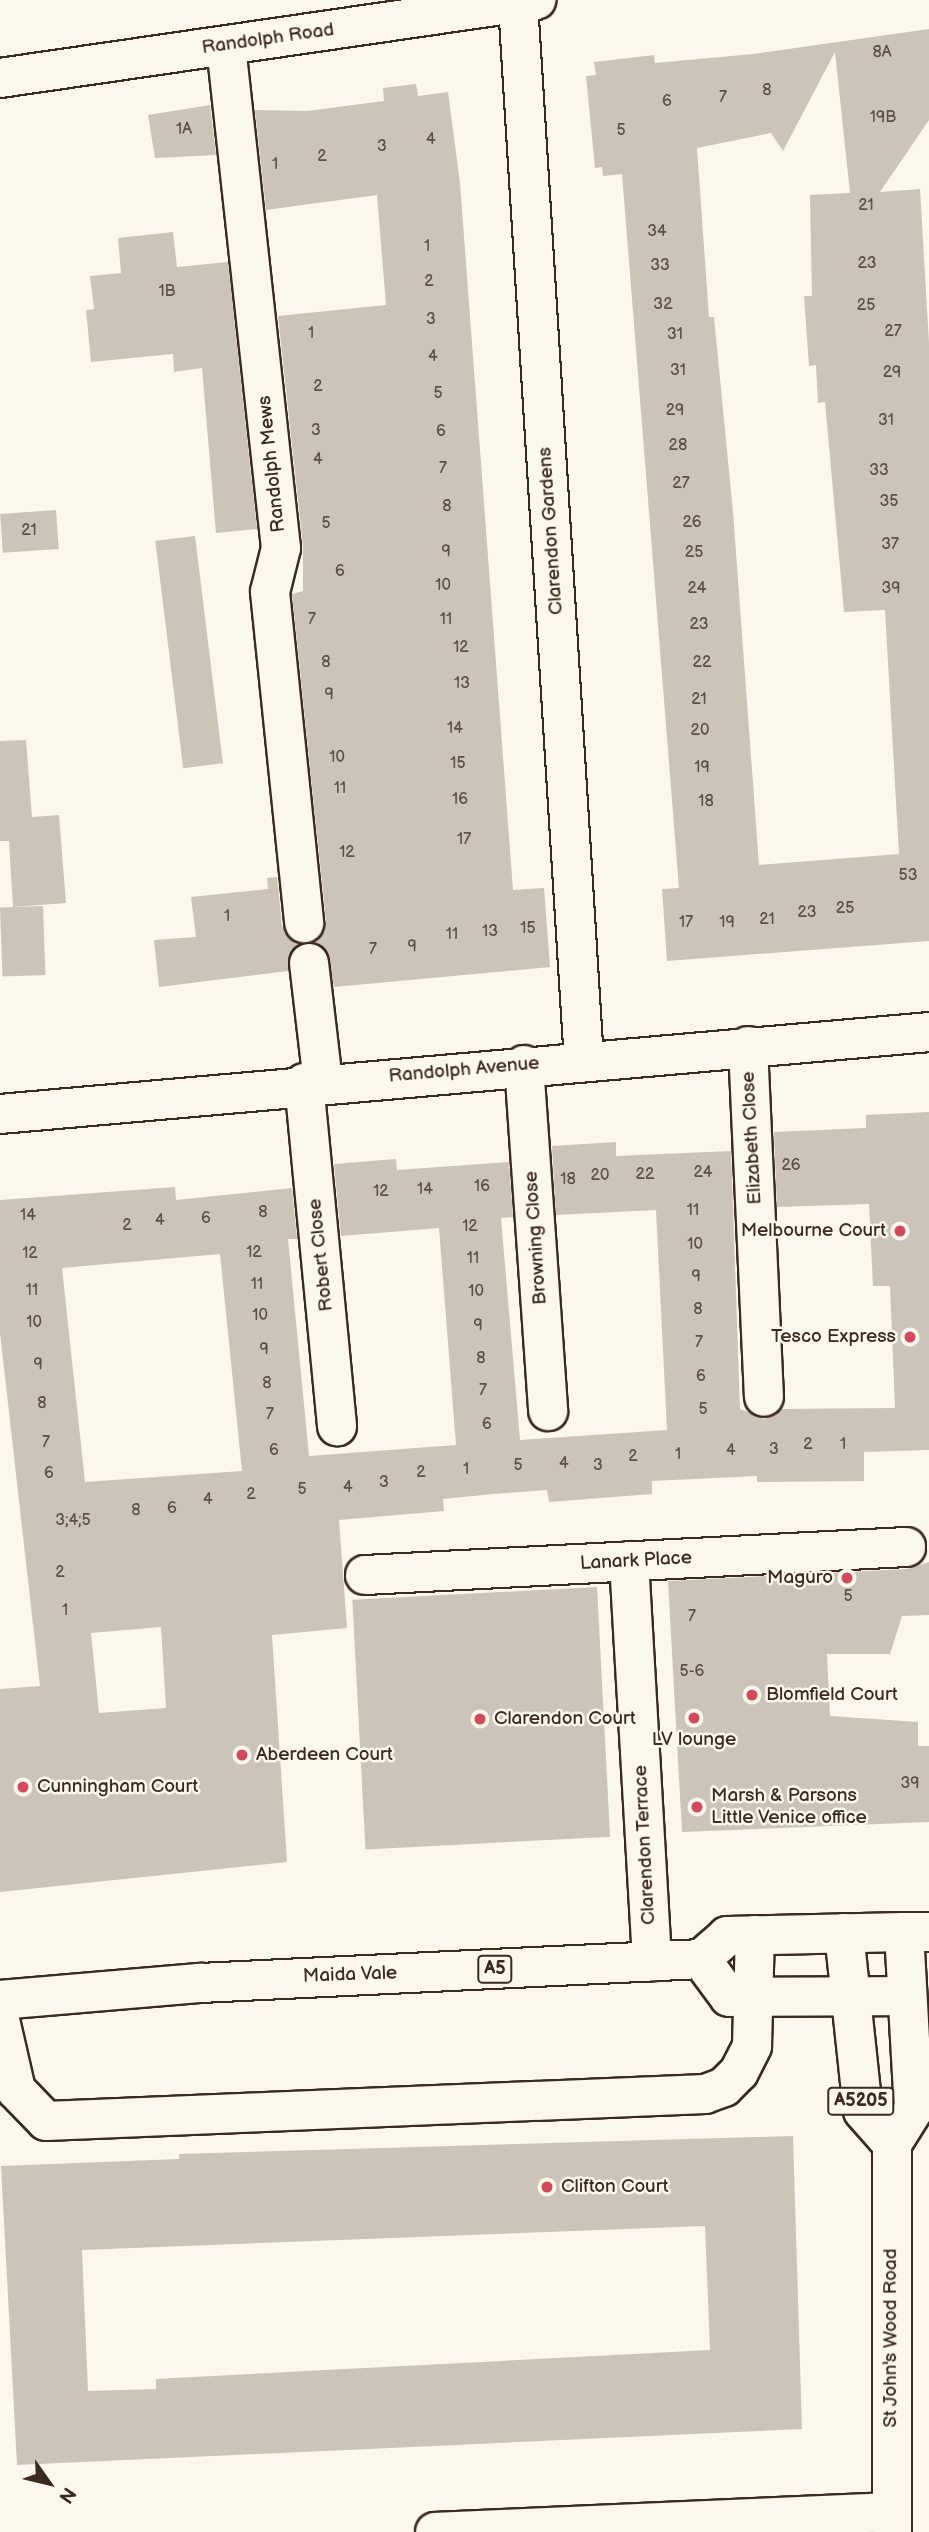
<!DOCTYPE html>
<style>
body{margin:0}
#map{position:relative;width:929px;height:2532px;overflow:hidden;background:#fbf7ec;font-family:"Balsamiq Sans",sans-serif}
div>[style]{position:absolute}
.building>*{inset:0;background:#ccc4b9;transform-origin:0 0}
.roads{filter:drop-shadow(2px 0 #3b2a1e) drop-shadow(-2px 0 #3b2a1e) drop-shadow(0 2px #3b2a1e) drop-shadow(0 -2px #3b2a1e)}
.minor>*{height:38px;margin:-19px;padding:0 19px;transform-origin:19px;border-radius:19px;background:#fbf7ec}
.primary>*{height:38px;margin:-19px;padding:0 19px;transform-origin:19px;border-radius:19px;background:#fbf7ec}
.trunk>*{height:38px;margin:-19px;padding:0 19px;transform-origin:19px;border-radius:19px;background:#fbf7ec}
.dots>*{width:19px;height:19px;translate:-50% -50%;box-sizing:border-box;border:4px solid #fbf7ec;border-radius:50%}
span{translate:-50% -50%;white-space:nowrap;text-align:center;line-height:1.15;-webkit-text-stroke:5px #fbf7ec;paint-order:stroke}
.number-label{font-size:16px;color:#5f5045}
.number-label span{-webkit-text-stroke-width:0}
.shield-label span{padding:2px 5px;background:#fbf7ec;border:2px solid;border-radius:5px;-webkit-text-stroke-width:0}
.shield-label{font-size:18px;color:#3b2a1e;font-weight:700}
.street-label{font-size:19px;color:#3b2a1e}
.poi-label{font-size:19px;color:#3b2a1e}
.right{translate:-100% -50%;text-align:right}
.left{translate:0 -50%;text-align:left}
.north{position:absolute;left:14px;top:2448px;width:70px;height:70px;-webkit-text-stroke:5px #fbf7ec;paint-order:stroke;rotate:124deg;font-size:19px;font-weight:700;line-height:28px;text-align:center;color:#3b2a1e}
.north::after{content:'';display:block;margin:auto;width:24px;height:32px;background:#3b2a1e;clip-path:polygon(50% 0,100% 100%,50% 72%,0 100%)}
</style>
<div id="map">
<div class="building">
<div style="clip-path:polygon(evenodd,929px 29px,929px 120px,880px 192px,920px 189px,929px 343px,929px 941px,667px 961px,662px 889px,679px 888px,622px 174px,603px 176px,602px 167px,595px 168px,586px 76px,596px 75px,594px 62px,654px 55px,655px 63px,753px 54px,929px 29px,835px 52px,850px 193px,810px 195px,812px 296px,804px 296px,809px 366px,816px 365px,818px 403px,825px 402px,844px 612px,885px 610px,899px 854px,759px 865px,733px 512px,714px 317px,709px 317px,697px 148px,771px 133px,783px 151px,835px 52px)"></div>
<div style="clip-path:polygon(416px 84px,418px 96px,448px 92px,460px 183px,513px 890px,544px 888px,550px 967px,334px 987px,327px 951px,313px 942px,326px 921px,292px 594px,303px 591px,303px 546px,278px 316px,386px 305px,377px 195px,266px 210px,255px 110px,307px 111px,384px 101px,383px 88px)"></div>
<div style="clip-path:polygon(210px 105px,216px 155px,155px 158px,148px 115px)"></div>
<div style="clip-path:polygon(173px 232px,177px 267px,228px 262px,257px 529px,216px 533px,202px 368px,174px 372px,173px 354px,91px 362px,86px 310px,94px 309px,90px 276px,121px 273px,118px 238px)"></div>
<div style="left:56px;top:510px;width:39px;height:56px;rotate:86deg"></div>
<div style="left:195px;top:536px;width:229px;height:40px;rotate:83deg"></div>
<div style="clip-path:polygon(26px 740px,32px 817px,59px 815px,66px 903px,13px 907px,9px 841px,0 841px,0 741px)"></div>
<div style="clip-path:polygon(277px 877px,282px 926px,300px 944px,289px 955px,288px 971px,159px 987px,154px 940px,196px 937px,191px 897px,268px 889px,267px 878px)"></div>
<div style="left:43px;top:906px;width:69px;height:43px;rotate:88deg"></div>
<div style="clip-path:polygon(evenodd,929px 1112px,929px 1450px,864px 1452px,864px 1481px,757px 1482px,757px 1476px,652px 1481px,652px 1494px,549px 1502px,547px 1490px,493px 1494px,443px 1499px,444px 1511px,339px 1520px,347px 1628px,272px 1635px,287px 1862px,0 1892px,0 1689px,40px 1686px,0 1333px,0 1200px,175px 1187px,176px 1200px,292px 1188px,297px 1239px,288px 1239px,309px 1456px,456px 1445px,439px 1228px,341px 1236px,334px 1164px,396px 1159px,397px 1170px,509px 1162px,513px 1217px,501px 1218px,520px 1440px,667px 1430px,656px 1210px,556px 1215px,552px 1146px,616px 1142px,616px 1156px,731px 1151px,740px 1409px,764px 1419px,782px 1409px,895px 1408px,890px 1286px,873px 1286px,869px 1204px,777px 1207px,774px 1132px,866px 1128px,866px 1115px,929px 1112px,220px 1254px,242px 1471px,85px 1482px,62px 1268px,220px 1254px,929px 1112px,161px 1627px,166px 1708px,99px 1713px,91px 1633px,161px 1627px)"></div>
<div style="clip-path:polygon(929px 1562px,929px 1615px,902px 1616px,890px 1654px,827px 1654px,830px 1716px,918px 1722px,918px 1746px,929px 1746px,929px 1822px,682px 1832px,668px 1581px,907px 1569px)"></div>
<div style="left:597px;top:1587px;width:250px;height:245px;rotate:87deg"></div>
<div style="clip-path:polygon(evenodd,793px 2136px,802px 2429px,17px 2465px,1px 2166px,179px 2159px,179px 2154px,793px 2136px,705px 2226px,710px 2350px,156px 2379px,156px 2389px,88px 2391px,82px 2250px,705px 2226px)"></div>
</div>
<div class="roads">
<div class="minor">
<div style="left:518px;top:3px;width:1059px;rotate:86.43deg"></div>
<div style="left:226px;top:46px;width:505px;rotate:83.75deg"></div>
<div style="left:281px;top:548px;width:45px;rotate:104deg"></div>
<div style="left:270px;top:592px;width:333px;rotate:84.1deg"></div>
<div style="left:0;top:78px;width:542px;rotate:-8.28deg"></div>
<div style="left:309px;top:963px;width:120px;rotate:83.3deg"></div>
<div style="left:748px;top:1046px;width:351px;rotate:87.4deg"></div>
<div style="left:524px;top:1065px;width:347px;rotate:86deg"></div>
<div style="left:304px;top:1083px;width:345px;rotate:84.5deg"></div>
<div style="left:0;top:1114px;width:933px;rotate:-5.04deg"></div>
<div style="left:629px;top:1561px;width:401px;rotate:86.7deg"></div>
<div style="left:365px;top:1575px;width:542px;rotate:-2.96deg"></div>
<div style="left:0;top:2020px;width:72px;rotate:77.1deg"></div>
<div style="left:16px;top:2090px;width:43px;rotate:45.9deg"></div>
<div style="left:46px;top:2121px;width:660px;rotate:-2.35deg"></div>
<div style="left:705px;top:2094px;width:20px;rotate:-20deg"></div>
<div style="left:724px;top:2087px;width:21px;rotate:-45deg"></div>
<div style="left:739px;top:2072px;width:29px;rotate:-63deg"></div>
<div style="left:752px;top:2046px;width:111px;rotate:-88.5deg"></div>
<div style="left:435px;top:2532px;width:455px;rotate:-2.5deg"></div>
</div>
<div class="primary">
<div style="left:904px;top:1932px;width:25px"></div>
</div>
<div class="trunk">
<div style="left:844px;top:1933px;width:179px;rotate:83.9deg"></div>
<div style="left:863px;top:2111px;width:44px;rotate:48.7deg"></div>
<div style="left:701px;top:1959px;width:47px;rotate:53.6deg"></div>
<div style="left:729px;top:1997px;width:177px;rotate:-0.3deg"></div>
<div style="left:0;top:2000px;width:201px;rotate:-4.9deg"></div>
<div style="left:200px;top:1983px;width:502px;rotate:-2.74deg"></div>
<div style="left:701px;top:1959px;width:35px;rotate:-41deg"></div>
<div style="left:727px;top:1936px;width:177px;rotate:-1.3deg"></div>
<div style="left:904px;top:1932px;width:177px;rotate:86.8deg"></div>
<div style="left:914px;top:2109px;width:41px;rotate:122.2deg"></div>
<div style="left:892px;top:2144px;width:388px;rotate:90deg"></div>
</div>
</div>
<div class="dots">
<div style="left:900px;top:1231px;background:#d1495b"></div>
<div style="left:910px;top:1337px;background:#d1495b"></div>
<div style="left:847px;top:1578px;background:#d1495b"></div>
<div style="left:752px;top:1695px;background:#d1495b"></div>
<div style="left:694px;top:1718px;background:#d1495b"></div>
<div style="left:480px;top:1719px;background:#d1495b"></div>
<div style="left:242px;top:1755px;background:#d1495b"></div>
<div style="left:23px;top:1787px;background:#d1495b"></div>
<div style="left:697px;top:1807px;background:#d1495b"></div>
<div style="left:547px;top:2187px;background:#d1495b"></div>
</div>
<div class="number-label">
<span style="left:882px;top:53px">8A</span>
<span style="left:767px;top:91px">8</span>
<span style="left:723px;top:98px">7</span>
<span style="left:667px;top:102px">6</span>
<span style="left:883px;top:118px">19B</span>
<span style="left:184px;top:130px">1A</span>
<span style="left:621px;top:131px">5</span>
<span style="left:431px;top:140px">4</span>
<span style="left:382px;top:147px">3</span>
<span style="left:322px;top:157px">2</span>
<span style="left:275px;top:165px">1</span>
<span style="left:866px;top:206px">21</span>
<span style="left:657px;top:232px">34</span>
<span style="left:427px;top:247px">1</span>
<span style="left:867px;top:264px">23</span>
<span style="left:660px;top:266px">33</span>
<span style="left:429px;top:282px">2</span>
<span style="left:167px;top:292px">1B</span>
<span style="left:663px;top:305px">32</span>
<span style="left:866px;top:306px">25</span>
<span style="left:431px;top:320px">3</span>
<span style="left:893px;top:332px">27</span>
<span style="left:311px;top:334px">1</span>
<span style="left:675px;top:335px">31</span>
<span style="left:433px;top:357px">4</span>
<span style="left:678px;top:371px">31</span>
<span style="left:892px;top:373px">29</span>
<span style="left:318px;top:387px">2</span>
<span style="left:438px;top:394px">5</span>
<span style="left:675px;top:411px">29</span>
<span style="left:886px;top:421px">31</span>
<span style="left:316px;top:431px">3</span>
<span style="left:441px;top:432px">6</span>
<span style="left:678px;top:446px">28</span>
<span style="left:318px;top:460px">4</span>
<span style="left:443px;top:469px">7</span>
<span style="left:879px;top:471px">33</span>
<span style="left:681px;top:484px">27</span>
<span style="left:889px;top:502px">35</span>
<span style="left:447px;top:507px">8</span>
<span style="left:692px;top:523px">26</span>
<span style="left:326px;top:524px">5</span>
<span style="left:29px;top:531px">21</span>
<span style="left:890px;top:545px">37</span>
<span style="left:446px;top:552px">9</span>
<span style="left:694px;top:553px">25</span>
<span style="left:340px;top:572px">6</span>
<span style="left:443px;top:586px">10</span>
<span style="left:697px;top:589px">24</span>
<span style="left:891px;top:589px">39</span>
<span style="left:312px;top:620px">7</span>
<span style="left:446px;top:620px">11</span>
<span style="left:699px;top:625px">23</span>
<span style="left:461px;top:648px">12</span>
<span style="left:326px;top:663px">8</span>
<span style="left:702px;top:663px">22</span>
<span style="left:462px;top:684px">13</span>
<span style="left:329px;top:695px">9</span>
<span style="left:699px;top:700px">21</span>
<span style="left:455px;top:729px">14</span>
<span style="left:700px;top:731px">20</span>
<span style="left:337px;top:758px">10</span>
<span style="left:458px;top:764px">15</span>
<span style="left:702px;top:768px">19</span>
<span style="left:340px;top:789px">11</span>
<span style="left:460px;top:800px">16</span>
<span style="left:706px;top:802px">18</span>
<span style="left:464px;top:840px">17</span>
<span style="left:347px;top:853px">12</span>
<span style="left:908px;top:876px">53</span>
<span style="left:845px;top:909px">25</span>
<span style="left:807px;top:913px">23</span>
<span style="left:227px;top:917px">1</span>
<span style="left:767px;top:920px">21</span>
<span style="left:686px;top:923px">17</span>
<span style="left:727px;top:923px">19</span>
<span style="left:528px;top:929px">15</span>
<span style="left:490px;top:932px">13</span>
<span style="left:452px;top:935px">11</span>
<span style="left:412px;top:947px">9</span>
<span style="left:373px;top:950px">7</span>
<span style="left:791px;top:1166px">26</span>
<span style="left:703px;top:1173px">24</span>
<span style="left:645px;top:1175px">22</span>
<span style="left:600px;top:1176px">20</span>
<span style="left:568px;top:1180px">18</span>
<span style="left:482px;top:1187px">16</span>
<span style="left:425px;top:1190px">14</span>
<span style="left:381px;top:1192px">12</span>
<span style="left:693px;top:1211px">11</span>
<span style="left:263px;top:1213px">8</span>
<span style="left:28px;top:1216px">14</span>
<span style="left:206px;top:1219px">6</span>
<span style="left:160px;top:1221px">4</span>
<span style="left:127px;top:1226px">2</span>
<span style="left:470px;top:1227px">12</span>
<span style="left:695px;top:1245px">10</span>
<span style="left:254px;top:1253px">12</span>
<span style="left:30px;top:1254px">12</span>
<span style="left:473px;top:1259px">11</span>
<span style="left:696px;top:1277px">9</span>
<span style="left:257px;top:1285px">11</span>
<span style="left:32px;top:1291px">11</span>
<span style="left:476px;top:1292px">10</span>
<span style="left:698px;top:1310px">8</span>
<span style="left:260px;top:1316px">10</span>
<span style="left:34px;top:1323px">10</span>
<span style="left:478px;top:1326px">9</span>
<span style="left:699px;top:1343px">7</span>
<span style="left:264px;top:1350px">9</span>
<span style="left:481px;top:1359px">8</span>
<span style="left:38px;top:1365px">9</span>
<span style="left:701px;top:1377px">6</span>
<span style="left:267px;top:1384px">8</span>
<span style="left:483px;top:1391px">7</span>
<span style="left:42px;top:1404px">8</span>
<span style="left:703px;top:1410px">5</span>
<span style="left:270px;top:1415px">7</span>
<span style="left:487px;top:1425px">6</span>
<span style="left:46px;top:1443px">7</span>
<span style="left:808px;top:1445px">2</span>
<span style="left:843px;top:1445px">1</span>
<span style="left:774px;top:1450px">3</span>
<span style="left:274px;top:1451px">6</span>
<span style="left:731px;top:1451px">4</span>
<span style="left:678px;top:1455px">1</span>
<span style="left:633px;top:1457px">2</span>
<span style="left:564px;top:1464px">4</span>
<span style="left:518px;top:1466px">5</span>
<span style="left:598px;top:1466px">3</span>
<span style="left:466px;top:1470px">1</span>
<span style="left:421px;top:1473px">2</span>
<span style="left:49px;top:1474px">6</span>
<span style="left:384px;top:1483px">3</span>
<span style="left:348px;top:1488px">4</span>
<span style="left:302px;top:1490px">5</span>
<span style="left:251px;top:1495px">2</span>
<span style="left:208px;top:1500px">4</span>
<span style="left:172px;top:1509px">6</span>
<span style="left:136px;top:1511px">8</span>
<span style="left:73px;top:1521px">3;4;5</span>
<span style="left:60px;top:1573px">2</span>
<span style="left:848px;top:1597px">5</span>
<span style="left:65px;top:1611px">1</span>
<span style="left:692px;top:1617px">7</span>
<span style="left:692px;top:1672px">5-6</span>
<span style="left:910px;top:1784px">39</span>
</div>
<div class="shield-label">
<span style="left:495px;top:1969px">A5</span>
<span style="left:861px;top:2101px">A5205</span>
</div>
<div class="street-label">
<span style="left:268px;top:39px;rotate:-8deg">Randolph Road</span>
<span style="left:272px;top:464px;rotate:-96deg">Randolph Mews</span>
<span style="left:551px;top:531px;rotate:-94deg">Clarendon Gardens</span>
<span style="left:464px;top:1070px;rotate:-5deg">Randolph Avenue</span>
<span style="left:752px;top:1138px;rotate:-93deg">Elizabeth Close</span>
<span style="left:536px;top:1238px;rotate:-94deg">Browning Close</span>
<span style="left:321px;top:1255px;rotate:-96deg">Robert Close</span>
<span style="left:636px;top:1561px;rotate:-3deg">Lanark Place</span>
<span style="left:645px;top:1845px;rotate:-93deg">Clarendon Terrace</span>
<span style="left:350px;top:1975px;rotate:-2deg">Maida Vale</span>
<span style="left:891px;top:2338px;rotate:-90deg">St John's Wood Road</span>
</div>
<div class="poi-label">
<span class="right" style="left:886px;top:1231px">Melbourne Court</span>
<span class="right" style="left:896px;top:1337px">Tesco Express</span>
<span class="right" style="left:833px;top:1578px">Maguro</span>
<span class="left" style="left:766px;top:1695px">Blomfield Court</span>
<span class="left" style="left:494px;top:1719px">Clarendon Court</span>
<span style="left:694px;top:1740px">LV lounge</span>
<span class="left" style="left:256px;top:1755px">Aberdeen Court</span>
<span class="left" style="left:37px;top:1787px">Cunningham Court</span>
<span class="left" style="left:711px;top:1807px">Marsh &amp; Parsons<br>Little Venice office</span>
<span class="left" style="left:561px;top:2187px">Clifton Court</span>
</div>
<div class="north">N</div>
</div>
